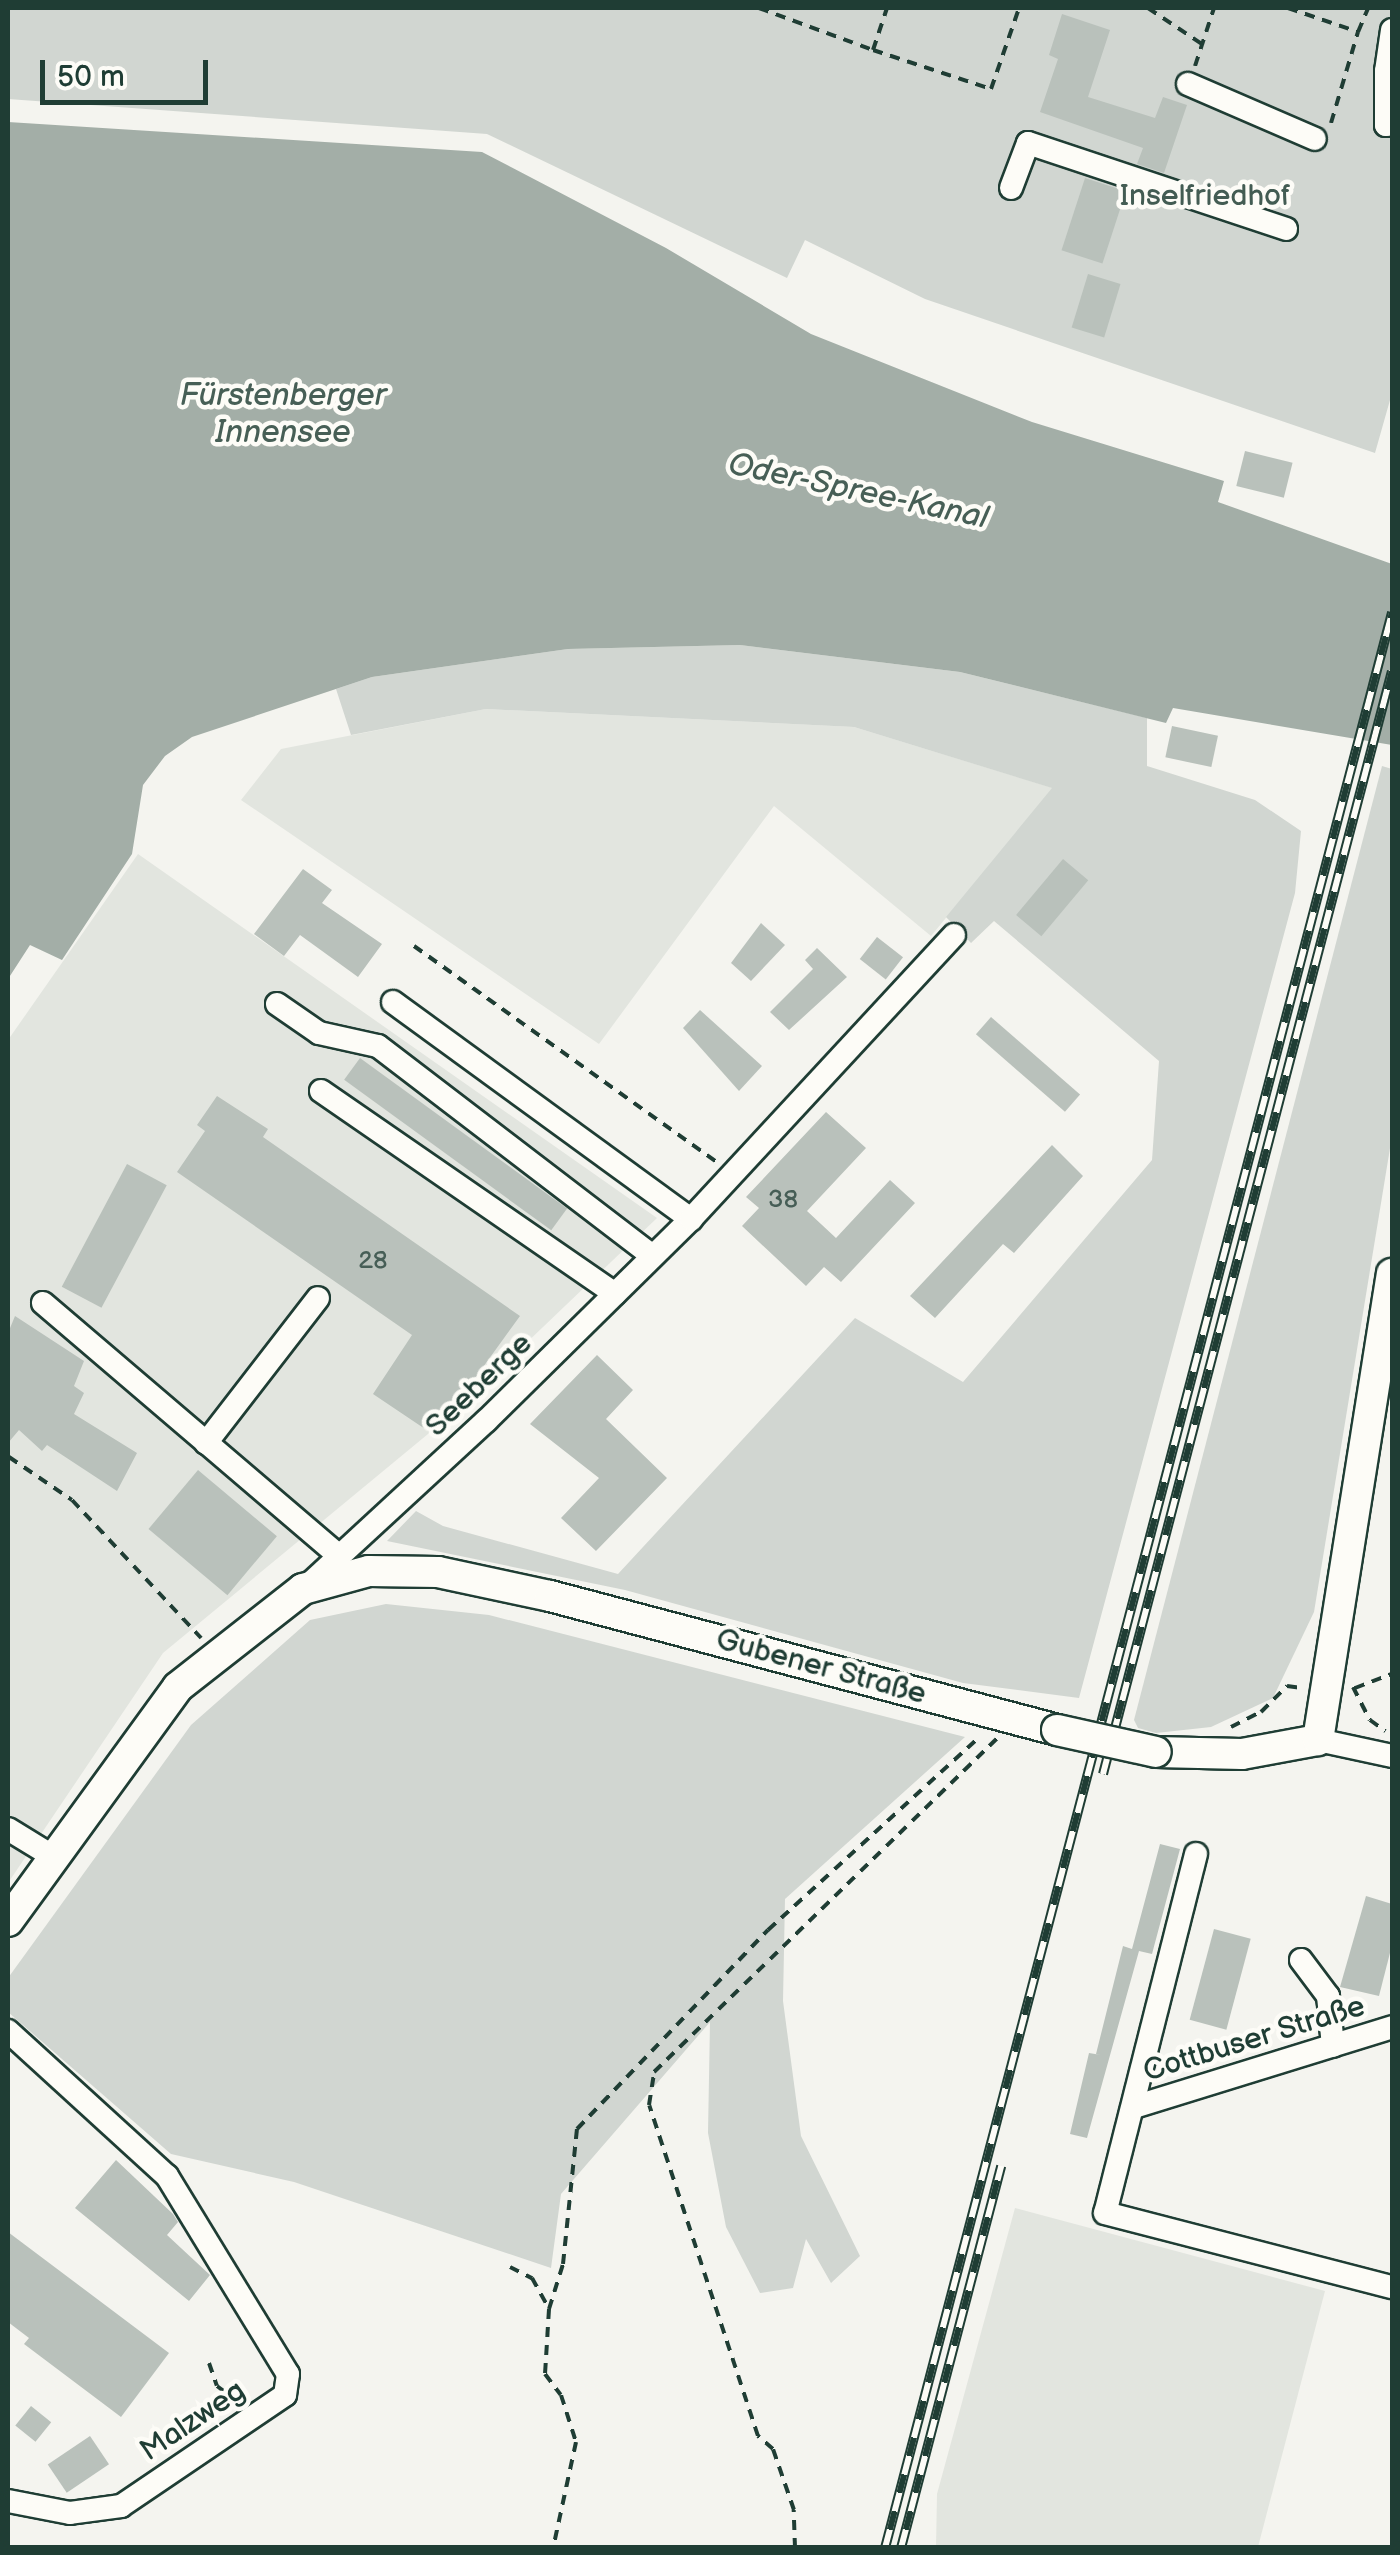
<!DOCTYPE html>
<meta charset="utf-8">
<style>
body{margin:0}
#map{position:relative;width:1400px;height:2555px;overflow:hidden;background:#f4f4ef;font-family:"Balsamiq Sans",sans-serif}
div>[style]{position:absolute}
.built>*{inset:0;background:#e2e5df}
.green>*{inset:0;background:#d1d6d1}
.water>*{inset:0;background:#a3aea7}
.building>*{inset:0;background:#b9c1bb;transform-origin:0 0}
.path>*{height:4px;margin-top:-2px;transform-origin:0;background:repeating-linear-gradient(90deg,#1f3d34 0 10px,transparent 0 18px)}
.roads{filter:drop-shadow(2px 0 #1f3d34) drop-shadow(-2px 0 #1f3d34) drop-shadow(0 2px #1f3d34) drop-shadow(0 -2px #1f3d34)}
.minor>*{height:22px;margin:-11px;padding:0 11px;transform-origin:11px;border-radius:11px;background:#fdfcf7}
.major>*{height:30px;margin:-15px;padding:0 15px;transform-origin:15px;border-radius:15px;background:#fdfcf7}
.rail>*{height:10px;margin-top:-5px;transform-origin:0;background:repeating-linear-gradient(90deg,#fdfcf7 0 19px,#1f3d34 0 38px);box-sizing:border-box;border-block:2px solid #1f3d34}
.bridges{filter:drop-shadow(2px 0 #1f3d34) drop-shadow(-2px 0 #1f3d34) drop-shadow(0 2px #1f3d34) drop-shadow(0 -2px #1f3d34)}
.major-bridge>*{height:30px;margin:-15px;padding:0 15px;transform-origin:15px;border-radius:15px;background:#fdfcf7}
span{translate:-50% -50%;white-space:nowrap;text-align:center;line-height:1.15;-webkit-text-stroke:9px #fdfcf7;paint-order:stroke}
.number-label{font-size:25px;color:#465e56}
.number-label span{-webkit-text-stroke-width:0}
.park-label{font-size:30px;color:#435c53}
.street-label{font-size:30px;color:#1f3d34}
.water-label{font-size:32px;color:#475f56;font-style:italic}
.frame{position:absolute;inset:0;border:10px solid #1f3d34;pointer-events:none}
.scale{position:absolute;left:40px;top:60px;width:168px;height:45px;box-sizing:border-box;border:5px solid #1f3d34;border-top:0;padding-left:12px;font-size:30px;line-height:35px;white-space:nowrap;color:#1f3d34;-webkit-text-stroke:8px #fdfcf7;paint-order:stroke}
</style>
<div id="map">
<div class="built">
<div style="clip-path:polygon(486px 709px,854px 727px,1053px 788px,931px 936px,774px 806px,599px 1044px,241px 800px,281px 749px)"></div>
<div style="clip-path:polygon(138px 854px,657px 1218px,451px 1415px,163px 1653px,8px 1883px,8px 1040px)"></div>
<div style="clip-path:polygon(1015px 2208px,1325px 2291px,1258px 2547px,936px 2547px,937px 2494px)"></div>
</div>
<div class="green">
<div style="clip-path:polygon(8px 8px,1392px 8px,1392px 393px,1375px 453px,925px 299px,805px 240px,787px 278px,487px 134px,8px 99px)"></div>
<div style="clip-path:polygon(740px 645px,960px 672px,1147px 718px,1147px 766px,1255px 800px,1301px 831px,1295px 893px,1079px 1698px,963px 1683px,625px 1590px,387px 1541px,416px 1511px,443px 1526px,618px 1574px,855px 1318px,963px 1382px,1152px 1160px,1159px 1061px,994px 921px,971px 943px,946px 917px,1052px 788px,854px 727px,486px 709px,351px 735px,336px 689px,372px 677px,568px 649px)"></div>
<div style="clip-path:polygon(1382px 766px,1392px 769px,1392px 1136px,1314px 1612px,1273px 1698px,1211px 1727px,1156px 1733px,1138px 1728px,1134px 1720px)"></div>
<div style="clip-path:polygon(386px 1604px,489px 1615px,965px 1737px,785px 1899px,783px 2001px,801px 2136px,860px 2256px,831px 2283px,806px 2239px,793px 2288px,760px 2293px,726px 2227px,708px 2133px,710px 2022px,561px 2194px,551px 2268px,294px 2182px,171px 2154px,8px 2012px,8px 1978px,191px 1725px,310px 1620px)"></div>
</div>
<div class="water">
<div style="clip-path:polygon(8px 122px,482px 152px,666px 248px,811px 334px,1032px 422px,1224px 481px,1218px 502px,1392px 564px,1392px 745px,1173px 708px,1166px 723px,960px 672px,740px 645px,568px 649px,372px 677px,192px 737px,165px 756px,143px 785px,132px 854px,62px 960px,30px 945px,8px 979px)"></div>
</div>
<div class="building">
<div style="clip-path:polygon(1062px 14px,1110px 30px,1088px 97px,1155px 118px,1163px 97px,1187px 105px,1164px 173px,1137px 164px,1143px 148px,1040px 112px,1058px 59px,1049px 55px)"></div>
<div style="left:1085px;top:178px;width:43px;height:76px;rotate:18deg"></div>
<div style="left:1088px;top:274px;width:34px;height:56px;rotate:17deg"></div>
<div style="left:1245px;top:451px;width:49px;height:36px;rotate:14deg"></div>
<div style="left:1172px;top:726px;width:47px;height:32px;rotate:12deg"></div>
<div style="left:1063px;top:859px;width:33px;height:73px;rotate:40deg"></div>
<div style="clip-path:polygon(303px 869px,332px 890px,322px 903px,382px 944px,358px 977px,300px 935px,284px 956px,254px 934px)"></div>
<div style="clip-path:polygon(761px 923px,785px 945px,751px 981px,731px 963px)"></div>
<div style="left:877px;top:937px;width:33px;height:28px;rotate:38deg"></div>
<div style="clip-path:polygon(817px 948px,847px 977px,789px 1030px,770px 1012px,813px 969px,805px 960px)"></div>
<div style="clip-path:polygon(700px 1010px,762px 1066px,739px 1091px,683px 1028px)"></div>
<div style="left:991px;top:1017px;width:118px;height:23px;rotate:41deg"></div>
<div style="left:360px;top:1058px;width:256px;height:27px;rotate:36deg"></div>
<div style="clip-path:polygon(217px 1096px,268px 1129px,263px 1137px,520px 1316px,434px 1435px,373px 1394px,412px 1335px,177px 1172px,205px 1131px,197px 1125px)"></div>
<div style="clip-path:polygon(826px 1112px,866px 1148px,807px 1211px,836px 1238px,890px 1180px,915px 1203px,841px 1282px,824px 1267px,806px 1286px,742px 1226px,759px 1208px,746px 1197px)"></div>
<div style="clip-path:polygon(1052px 1145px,1083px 1176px,1014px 1253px,1003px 1244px,935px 1318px,910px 1296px)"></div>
<div style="left:127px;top:1164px;width:45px;height:139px;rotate:28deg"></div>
<div style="clip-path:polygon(15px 1316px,84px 1361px,74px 1386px,84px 1393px,74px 1414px,137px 1453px,117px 1491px,47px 1445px,42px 1451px,19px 1430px,8px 1443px,8px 1333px)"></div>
<div style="clip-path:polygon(597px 1355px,633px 1390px,606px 1419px,667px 1478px,596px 1551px,561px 1518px,599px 1478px,530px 1424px)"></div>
<div style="left:198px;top:1470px;width:103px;height:77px;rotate:40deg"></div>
<div style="clip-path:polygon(1160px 1844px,1180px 1849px,1152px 1954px,1139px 1951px,1087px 2138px,1070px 2134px,1089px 2053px,1101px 2055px,1096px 2054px,1123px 1946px,1132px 1949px)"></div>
<div style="clip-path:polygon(1366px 1896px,1392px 1904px,1392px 1945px,1379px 1996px,1340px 1987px)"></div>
<div style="left:1214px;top:1929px;width:38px;height:94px;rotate:15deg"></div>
<div style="clip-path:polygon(116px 2160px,173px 2214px,178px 2222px,167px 2235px,210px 2275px,189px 2301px,75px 2208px)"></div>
<div style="clip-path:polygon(8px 2232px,169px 2353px,121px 2417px,24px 2344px,29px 2338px,8px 2322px)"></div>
<div style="left:31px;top:2406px;width:26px;height:25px;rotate:39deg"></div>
<div style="left:90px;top:2436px;width:34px;height:51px;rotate:56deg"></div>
</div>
<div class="path">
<div style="left:759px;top:8px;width:121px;rotate:20.2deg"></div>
<div style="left:873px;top:50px;width:44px;rotate:-71.6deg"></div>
<div style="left:1148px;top:8px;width:65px;rotate:33.7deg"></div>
<div style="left:1288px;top:8px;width:74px;rotate:18.9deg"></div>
<div style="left:1358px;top:32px;width:26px;rotate:-67deg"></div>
<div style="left:873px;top:50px;width:124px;rotate:18.3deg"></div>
<div style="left:991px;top:89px;width:86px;rotate:-70.9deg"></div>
<div style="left:1195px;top:66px;width:61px;rotate:-71.9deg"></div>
<div style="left:1331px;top:123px;width:95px;rotate:-73.5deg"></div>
<div style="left:414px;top:946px;width:372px;rotate:35.5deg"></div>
<div style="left:9px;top:1457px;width:76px;rotate:34.3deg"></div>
<div style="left:72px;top:1500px;width:189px;rotate:46.9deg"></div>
<div style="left:1353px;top:1687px;width:37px;rotate:63deg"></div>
<div style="left:1370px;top:1720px;width:19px;rotate:36deg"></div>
<div style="left:1355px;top:1688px;width:40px;rotate:-21deg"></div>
<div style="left:1231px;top:1727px;width:34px;rotate:-27deg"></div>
<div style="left:1261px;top:1712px;width:37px;rotate:-45deg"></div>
<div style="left:1287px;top:1686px;width:15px;rotate:8deg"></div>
<div style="left:510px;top:2267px;width:25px;rotate:27deg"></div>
<div style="left:532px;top:2278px;width:35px;rotate:61deg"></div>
<div style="left:549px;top:2309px;width:65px;rotate:93.5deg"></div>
<div style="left:545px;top:2374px;width:26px;rotate:53deg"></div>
<div style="left:561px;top:2395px;width:49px;rotate:72.3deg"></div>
<div style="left:576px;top:2442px;width:108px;rotate:102.2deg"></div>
<div style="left:549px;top:2309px;width:47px;rotate:-72.7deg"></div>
<div style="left:563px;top:2264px;width:136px;rotate:-84.1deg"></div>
<div style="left:577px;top:2129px;width:276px;rotate:-46.2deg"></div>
<div style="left:768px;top:1930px;width:286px;rotate:-42.4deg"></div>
<div style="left:209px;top:2363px;width:24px;rotate:71deg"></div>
<div style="left:217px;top:2386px;width:25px;rotate:37deg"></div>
<div style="left:795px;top:2548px;width:38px;rotate:-92deg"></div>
<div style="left:794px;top:2510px;width:65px;rotate:-109deg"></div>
<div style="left:773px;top:2449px;width:20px;rotate:-139deg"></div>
<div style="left:758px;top:2436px;width:348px;rotate:-108.2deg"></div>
<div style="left:649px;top:2105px;width:33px;rotate:-81deg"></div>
<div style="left:654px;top:2072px;width:478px;rotate:-44.2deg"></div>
</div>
<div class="roads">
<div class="minor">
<div style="left:1392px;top:30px;width:41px;rotate:98.3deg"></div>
<div style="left:1386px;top:71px;width:54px;rotate:90deg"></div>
<div style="left:1386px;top:125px;width:6px;rotate:-9deg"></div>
<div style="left:1188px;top:84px;width:138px;rotate:23.4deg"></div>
<div style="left:1011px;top:188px;width:48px;rotate:-69.3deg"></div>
<div style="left:1028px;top:143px;width:272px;rotate:18.4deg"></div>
<div style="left:393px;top:1002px;width:369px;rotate:36.1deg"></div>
<div style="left:277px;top:1004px;width:51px;rotate:34.6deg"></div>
<div style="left:319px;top:1033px;width:60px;rotate:12.4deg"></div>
<div style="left:378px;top:1046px;width:346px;rotate:37.4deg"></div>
<div style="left:321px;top:1091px;width:357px;rotate:34.6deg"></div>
<div style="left:43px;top:1303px;width:389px;rotate:40.5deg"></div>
<div style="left:206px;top:1443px;width:183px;rotate:-52.3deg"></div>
<div style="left:306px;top:1587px;width:245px;rotate:-42.7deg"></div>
<div style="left:486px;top:1421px;width:288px;rotate:-44.6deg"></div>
<div style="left:691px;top:1219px;width:387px;rotate:-47.2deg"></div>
<div style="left:1318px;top:1740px;width:76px;rotate:12.2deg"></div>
<div style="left:8px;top:1829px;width:52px;rotate:31.5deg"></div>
<div style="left:1196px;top:1854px;width:370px;rotate:104.2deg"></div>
<div style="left:1105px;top:2213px;width:296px;rotate:14.5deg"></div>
<div style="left:1301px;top:1960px;width:45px;rotate:53.1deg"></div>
<div style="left:1328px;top:1996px;width:50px;rotate:84.3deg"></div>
<div style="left:8px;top:2031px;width:215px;rotate:42.4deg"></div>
<div style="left:167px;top:2176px;width:232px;rotate:58.6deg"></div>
<div style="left:288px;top:2374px;width:21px;rotate:98deg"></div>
<div style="left:285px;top:2395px;width:198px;rotate:145.9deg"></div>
<div style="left:121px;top:2506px;width:51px;rotate:172.2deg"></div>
<div style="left:70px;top:2513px;width:63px;rotate:-169deg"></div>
<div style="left:1134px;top:2107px;width:270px;rotate:-17.2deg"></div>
</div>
<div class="major">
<div style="left:1156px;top:1752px;width:86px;rotate:1.3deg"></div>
<div style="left:1242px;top:1754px;width:77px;rotate:-10.4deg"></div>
<div style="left:1318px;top:1740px;width:472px;rotate:-81deg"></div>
<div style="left:8px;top:1921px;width:289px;rotate:-54deg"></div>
<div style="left:178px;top:1687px;width:159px;rotate:-38.1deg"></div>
<div style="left:303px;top:1589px;width:68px;rotate:-15.3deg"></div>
<div style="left:369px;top:1571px;width:69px;rotate:0.8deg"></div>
<div style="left:438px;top:1572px;width:115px;rotate:12.1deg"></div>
<div style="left:550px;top:1596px;width:524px;rotate:14.8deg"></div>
</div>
</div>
<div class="rail">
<div style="left:1103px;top:1774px;width:1140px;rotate:-75.32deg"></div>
<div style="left:885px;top:2548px;width:2001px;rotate:-75.32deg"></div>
<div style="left:901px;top:2548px;width:395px;rotate:-75.3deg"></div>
</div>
<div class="bridges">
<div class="major-bridge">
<div style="left:1057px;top:1730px;width:101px;rotate:12.5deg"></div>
</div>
</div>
<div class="number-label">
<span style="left:783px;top:1200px">38</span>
<span style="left:373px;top:1261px">28</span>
</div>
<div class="park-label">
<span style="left:1205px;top:196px">Inselfriedhof</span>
</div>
<div class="street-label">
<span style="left:479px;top:1385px;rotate:-44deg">Seeberge</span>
<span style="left:821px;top:1667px;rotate:15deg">Gubener Straße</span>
<span style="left:1254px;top:2039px;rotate:-17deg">Cottbuser Straße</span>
<span style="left:193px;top:2421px;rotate:-34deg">Malzweg</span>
</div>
<div class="water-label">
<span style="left:283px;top:415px">Fürstenberger<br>Innensee</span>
<span style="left:858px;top:492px;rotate:12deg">Oder-Spree-Kanal</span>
</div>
<div class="frame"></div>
<div class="scale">50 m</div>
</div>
